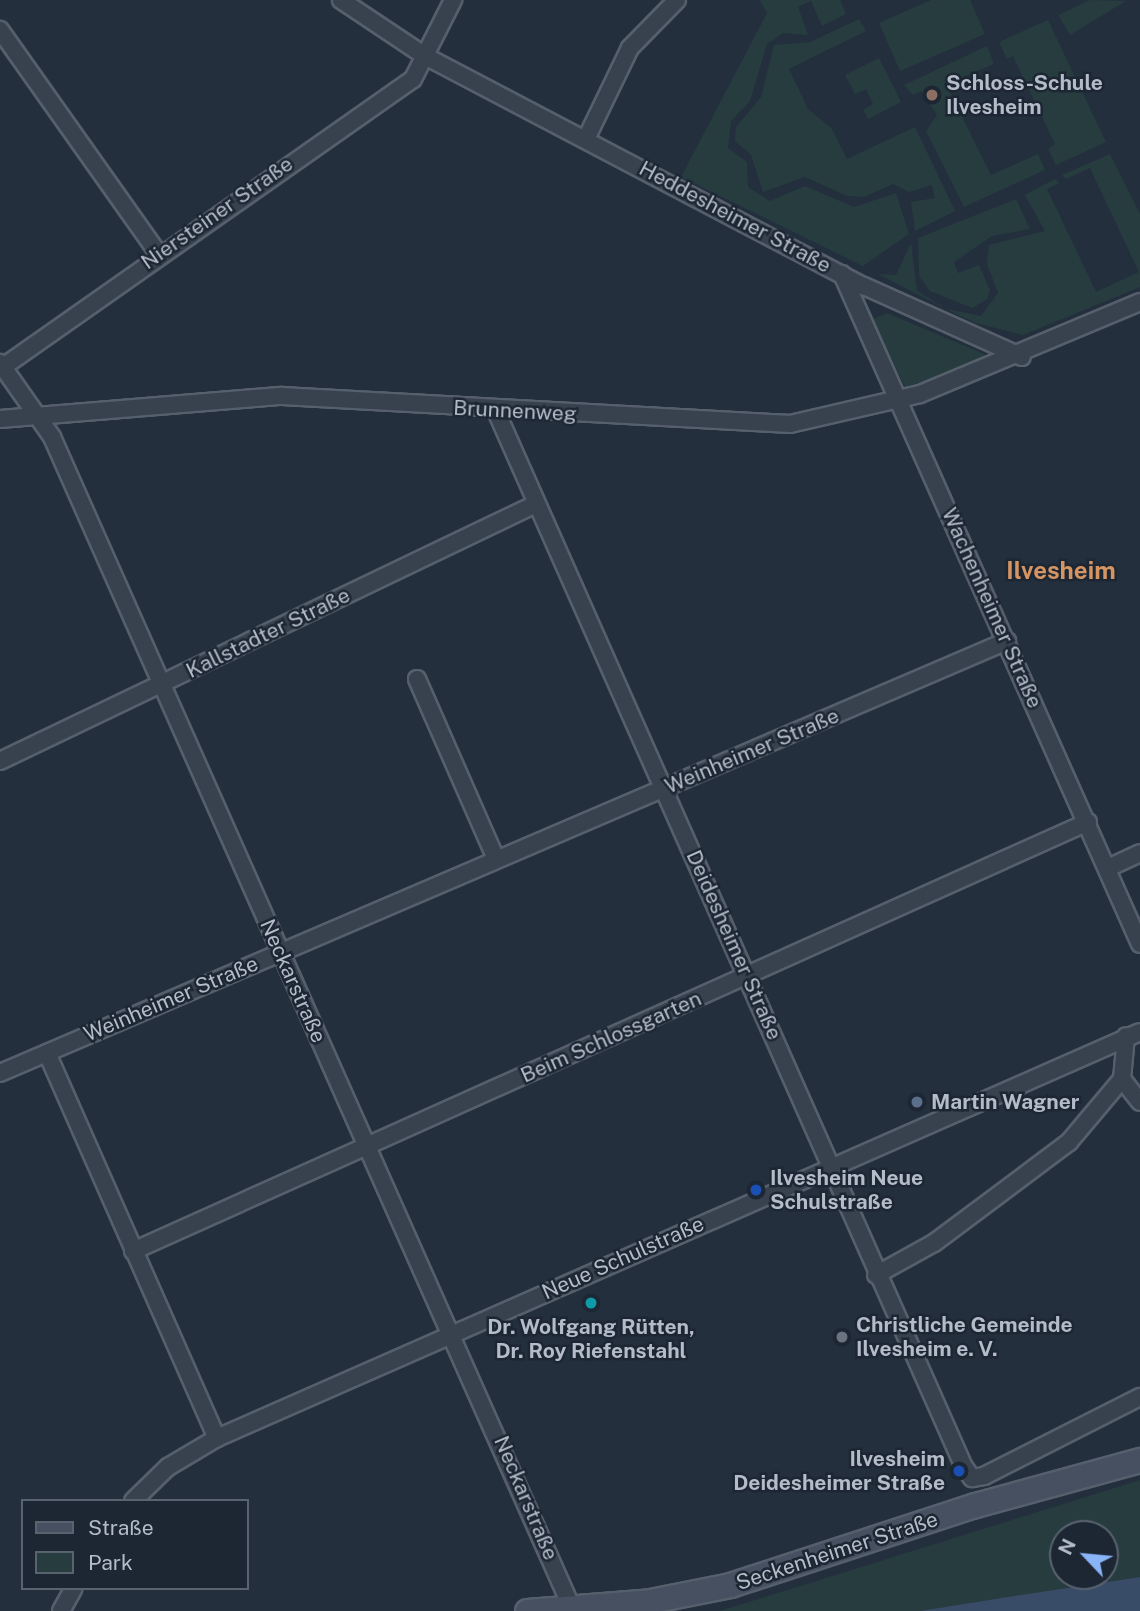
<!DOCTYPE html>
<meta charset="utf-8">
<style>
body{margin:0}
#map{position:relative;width:1140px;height:1611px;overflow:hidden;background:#242f3e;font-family:"Public Sans",sans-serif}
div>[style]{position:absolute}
.green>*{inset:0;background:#263c3f}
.water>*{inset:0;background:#394c67}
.roads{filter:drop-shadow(2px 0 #565f6c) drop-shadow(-2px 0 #565f6c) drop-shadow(0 2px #565f6c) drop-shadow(0 -2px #565f6c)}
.minor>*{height:16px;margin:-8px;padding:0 8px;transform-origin:8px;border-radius:8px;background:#38414e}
.secondary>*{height:23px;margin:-11.5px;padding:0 11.5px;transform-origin:11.5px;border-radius:11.5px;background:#465061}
.dots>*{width:19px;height:19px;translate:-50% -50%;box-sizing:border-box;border:4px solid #1d2633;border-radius:50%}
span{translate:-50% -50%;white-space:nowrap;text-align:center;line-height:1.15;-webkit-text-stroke:5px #1d2633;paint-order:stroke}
.poi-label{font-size:21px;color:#b4bcc9;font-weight:700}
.left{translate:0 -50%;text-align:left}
.right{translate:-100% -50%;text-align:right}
.street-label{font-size:21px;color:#b4bcc9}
.quarter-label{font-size:24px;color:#d59563;font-weight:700}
.legend{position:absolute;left:21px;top:1499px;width:228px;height:91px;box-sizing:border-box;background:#1d2633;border:2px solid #59626f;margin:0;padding:9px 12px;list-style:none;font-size:21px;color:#b4bcc9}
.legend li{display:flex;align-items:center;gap:14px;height:35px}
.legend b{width:35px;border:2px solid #59626f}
.north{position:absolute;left:1049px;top:1520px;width:70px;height:70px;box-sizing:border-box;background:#1d2633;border:2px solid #59626f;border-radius:50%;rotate:296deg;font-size:19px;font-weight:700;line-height:28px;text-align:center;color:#b4bcc9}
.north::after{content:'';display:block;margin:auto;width:24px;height:32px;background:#8ab4f8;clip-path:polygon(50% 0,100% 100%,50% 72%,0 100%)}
</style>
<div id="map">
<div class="green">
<div style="clip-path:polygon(760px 0,840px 0,846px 14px,822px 26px,811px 1px,798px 7px,808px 35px,783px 33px,767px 44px,750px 101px,731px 121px,728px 148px,747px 162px,748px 187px,770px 201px,805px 186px,854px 207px,896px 193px,909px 234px,863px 266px,681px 177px,767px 13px)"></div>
<div style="clip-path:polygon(931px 0,970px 0,985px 34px,900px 71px,879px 23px)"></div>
<div style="clip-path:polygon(1090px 0,1126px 1px,1070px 35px,1058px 15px)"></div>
<div style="clip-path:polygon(859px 19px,866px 31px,789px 69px,808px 109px,832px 129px,847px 159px,915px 127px,955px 211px,915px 231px,911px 202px,935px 198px,932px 185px,909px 192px,893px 184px,864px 197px,847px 196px,805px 177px,763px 192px,751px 155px,735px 141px,736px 127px,761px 97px,774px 45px,810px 42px)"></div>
<div style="clip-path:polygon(1048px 20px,1106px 142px,1056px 165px,1048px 149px,1055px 144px,1013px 56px,1007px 59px,999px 42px)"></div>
<div style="clip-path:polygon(987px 46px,994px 64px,946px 84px,991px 175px,1038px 154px,1045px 170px,964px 207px,926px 131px,937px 115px,921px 91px,913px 95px,904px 85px)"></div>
<div style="clip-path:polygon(879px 58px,901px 102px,868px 119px,863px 110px,873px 104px,866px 89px,855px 94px,845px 75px)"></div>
<div style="clip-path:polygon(1110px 154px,1140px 214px,1140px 287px,1023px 335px,976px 323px,946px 309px,878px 274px,896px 275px,911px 243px,917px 291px,946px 309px,981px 316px,998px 293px,987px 264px,989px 245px,1045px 231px,1025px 195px,1055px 179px,1059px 183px,1047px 189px,1096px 292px,1139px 272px,1090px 168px,1066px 179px,1062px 175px)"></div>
<div style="clip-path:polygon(1016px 199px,1030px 229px,992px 236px,954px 262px,958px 273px,979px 265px,990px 290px,987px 299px,972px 308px,930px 291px,919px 276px,918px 238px)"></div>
<div style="clip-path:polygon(887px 313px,984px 354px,987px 361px,905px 387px,873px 319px)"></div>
<div style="clip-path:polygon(evenodd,1140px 1480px,1140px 1577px,920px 1611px,720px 1611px,1140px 1480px,1063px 1534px,1105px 1534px,1105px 1576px,1063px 1576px,1063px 1534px)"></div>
</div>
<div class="water">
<div style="clip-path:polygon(1140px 1577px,1140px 1611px,920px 1611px,1014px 1596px)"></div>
</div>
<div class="roads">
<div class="minor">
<div style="left:341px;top:0;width:101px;rotate:33.7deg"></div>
<div style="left:425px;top:56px;width:496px;rotate:27.7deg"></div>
<div style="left:864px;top:286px;width:173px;rotate:24.2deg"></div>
<div style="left:0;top:30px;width:273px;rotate:54.7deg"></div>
<div style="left:586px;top:139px;width:101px;rotate:-64.2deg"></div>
<div style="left:630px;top:48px;width:67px;rotate:-45.6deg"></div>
<div style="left:842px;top:274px;width:733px;rotate:66.02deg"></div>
<div style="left:0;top:363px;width:90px;rotate:54.9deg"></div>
<div style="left:52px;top:437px;width:1281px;rotate:66.06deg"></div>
<div style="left:3px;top:367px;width:501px;rotate:-35.09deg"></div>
<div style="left:413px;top:79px;width:89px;rotate:-63.1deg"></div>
<div style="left:496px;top:411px;width:1155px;rotate:66.1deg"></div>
<div style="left:964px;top:1467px;width:14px;rotate:54deg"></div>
<div style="left:972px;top:1478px;width:12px;rotate:-9deg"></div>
<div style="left:984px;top:1476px;width:175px;rotate:-26.9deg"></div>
<div style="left:0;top:419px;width:283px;rotate:-4.7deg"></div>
<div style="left:282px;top:396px;width:509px;rotate:3.15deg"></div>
<div style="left:790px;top:424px;width:133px;rotate:-13deg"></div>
<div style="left:920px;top:394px;width:238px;rotate:-22.7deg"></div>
<div style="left:417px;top:679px;width:197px;rotate:66.3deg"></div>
<div style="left:0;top:761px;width:594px;rotate:-25.62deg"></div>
<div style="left:1108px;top:868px;width:35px;rotate:-25deg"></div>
<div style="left:47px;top:1053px;width:421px;rotate:66.2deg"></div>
<div style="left:0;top:1073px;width:1096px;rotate:-23.22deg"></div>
<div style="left:1122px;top:1079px;width:29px;rotate:52deg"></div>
<div style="left:133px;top:1251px;width:1047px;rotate:-24.19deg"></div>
<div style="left:876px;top:1275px;width:66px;rotate:-28.9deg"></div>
<div style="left:934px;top:1243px;width:169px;rotate:-36.8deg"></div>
<div style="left:1069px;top:1142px;width:82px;rotate:-49.9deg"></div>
<div style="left:1122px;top:1079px;width:43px;rotate:-84.7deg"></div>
<div style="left:133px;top:1501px;width:49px;rotate:-44.2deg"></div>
<div style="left:168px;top:1467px;width:57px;rotate:-30.6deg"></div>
<div style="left:217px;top:1438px;width:1008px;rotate:-23.74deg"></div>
<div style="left:61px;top:1611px;width:26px;rotate:-61deg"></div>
</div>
<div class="secondary">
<div style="left:527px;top:1611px;width:123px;rotate:-4.6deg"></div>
<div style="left:650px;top:1601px;width:82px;rotate:-11.3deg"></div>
<div style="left:730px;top:1585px;width:258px;rotate:-18.1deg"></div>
<div style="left:975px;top:1505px;width:171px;rotate:-15.3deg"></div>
</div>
</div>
<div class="dots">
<div style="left:932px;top:95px;background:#8d6e63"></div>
<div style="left:917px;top:1102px;background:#5c6f8a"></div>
<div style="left:756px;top:1190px;background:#1a4fb4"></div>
<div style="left:591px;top:1303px;background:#0f9aa8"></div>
<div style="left:842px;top:1337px;background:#6b7280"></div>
<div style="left:959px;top:1471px;background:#1a4fb4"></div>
</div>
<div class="poi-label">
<span class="left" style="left:946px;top:95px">Schloss-Schule<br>Ilvesheim</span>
<span class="left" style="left:931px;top:1102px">Martin Wagner</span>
<span class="left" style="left:770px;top:1190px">Ilvesheim Neue<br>Schulstraße</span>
<span class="left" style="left:856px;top:1337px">Christliche Gemeinde<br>Ilvesheim e. V.</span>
<span style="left:591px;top:1339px">Dr. Wolfgang Rütten,<br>Dr. Roy Riefenstahl</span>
<span class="right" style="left:945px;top:1471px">Ilvesheim<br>Deidesheimer Straße</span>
</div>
<div class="street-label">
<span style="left:217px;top:213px;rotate:-35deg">Niersteiner Straße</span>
<span style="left:735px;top:217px;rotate:28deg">Heddesheimer Straße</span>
<span style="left:515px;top:411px;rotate:3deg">Brunnenweg</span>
<span style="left:992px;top:608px;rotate:66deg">Wachenheimer Straße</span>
<span style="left:268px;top:633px;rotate:-26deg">Kallstadter Straße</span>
<span style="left:752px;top:751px;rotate:-23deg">Weinheimer Straße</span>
<span style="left:734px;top:945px;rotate:66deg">Deidesheimer Straße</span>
<span style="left:293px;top:981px;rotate:66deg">Neckarstraße</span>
<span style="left:171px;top:999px;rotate:-23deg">Weinheimer Straße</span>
<span style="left:611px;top:1037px;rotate:-24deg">Beim Schlossgarten</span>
<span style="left:623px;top:1258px;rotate:-24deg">Neue Schulstraße</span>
<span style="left:526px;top:1498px;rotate:67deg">Neckarstraße</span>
<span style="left:837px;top:1551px;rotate:-18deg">Seckenheimer Straße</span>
</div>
<div class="quarter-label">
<span style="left:1061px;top:571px">Ilvesheim</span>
</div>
<ul class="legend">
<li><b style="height:9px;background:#465061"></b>Straße</li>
<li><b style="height:19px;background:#263c3f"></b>Park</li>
</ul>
<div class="north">N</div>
</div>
